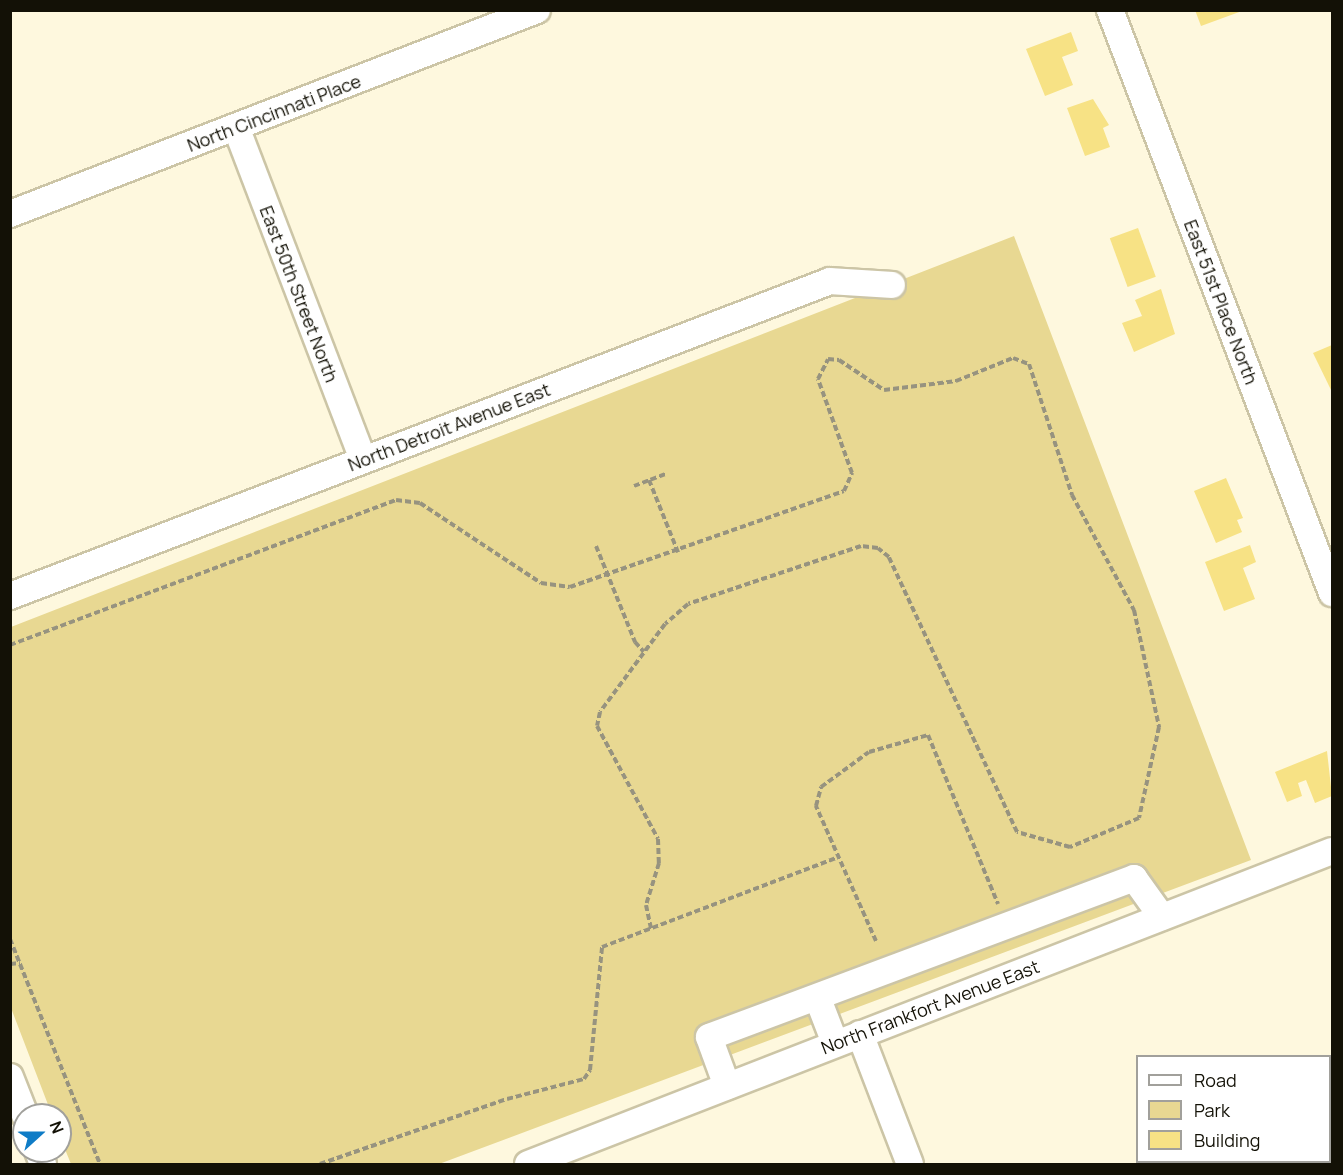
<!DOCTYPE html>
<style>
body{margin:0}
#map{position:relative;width:1343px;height:1175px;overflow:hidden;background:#fef8de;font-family:Manrope,sans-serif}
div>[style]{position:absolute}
.green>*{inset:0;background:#e8d892}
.building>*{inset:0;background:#f7e285;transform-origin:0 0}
.path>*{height:4px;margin-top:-2px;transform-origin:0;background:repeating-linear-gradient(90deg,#97937f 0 6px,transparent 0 9px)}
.roads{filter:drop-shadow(2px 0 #ccc5a6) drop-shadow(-2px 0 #ccc5a6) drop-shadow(0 2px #ccc5a6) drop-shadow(0 -2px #ccc5a6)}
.minor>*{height:26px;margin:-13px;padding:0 13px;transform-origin:13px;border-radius:13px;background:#fff}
span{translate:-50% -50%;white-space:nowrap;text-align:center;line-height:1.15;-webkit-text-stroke:4.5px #fff;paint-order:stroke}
.street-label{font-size:18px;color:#131106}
.frame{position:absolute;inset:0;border:12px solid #131106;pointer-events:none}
.legend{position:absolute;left:1136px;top:1055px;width:195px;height:108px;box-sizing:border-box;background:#fff;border:2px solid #a1a09b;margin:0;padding:8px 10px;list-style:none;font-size:18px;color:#131106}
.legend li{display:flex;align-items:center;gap:12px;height:30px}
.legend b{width:30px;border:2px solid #a1a09b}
.north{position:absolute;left:12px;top:1103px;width:60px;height:60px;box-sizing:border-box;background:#fff;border:2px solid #a1a09b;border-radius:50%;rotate:69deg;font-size:16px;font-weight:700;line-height:24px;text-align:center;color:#131106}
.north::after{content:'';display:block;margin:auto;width:21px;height:27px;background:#0f7cc6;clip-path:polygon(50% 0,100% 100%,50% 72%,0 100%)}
</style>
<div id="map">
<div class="green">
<div style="clip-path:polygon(1014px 236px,1251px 860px,439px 1164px,71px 1164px,60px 1137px,60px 1115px,52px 1115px,11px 1008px,11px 627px)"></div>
</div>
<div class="building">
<div style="clip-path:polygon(1195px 10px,1242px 10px,1242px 11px,1201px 26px)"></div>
<div style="clip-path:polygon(1071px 32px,1078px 51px,1062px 57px,1073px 85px,1045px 96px,1026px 49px)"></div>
<div style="clip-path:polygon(1093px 99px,1109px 125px,1103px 128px,1110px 147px,1085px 156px,1067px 108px)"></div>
<div style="left:1138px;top:228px;width:52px;height:30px;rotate:70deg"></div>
<div style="clip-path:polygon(1161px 289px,1175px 334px,1134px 352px,1122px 323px,1142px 316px,1135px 300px)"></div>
<div style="clip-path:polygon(1332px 345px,1332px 392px,1313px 353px)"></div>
<div style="clip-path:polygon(1226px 478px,1243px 518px,1237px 520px,1242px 532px,1216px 543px,1194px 491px)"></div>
<div style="clip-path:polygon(1250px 545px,1256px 562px,1243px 568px,1255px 599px,1224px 611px,1205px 562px)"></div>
<div style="clip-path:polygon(1327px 751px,1332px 796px,1315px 803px,1306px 780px,1298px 783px,1302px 796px,1287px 802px,1275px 772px)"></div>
</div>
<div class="path">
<div style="left:649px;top:480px;width:78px;rotate:68.1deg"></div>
<div style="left:634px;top:486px;width:34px;rotate:-21deg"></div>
<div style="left:596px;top:546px;width:104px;rotate:67.9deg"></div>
<div style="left:635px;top:642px;width:13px;rotate:48deg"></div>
<div style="left:10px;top:645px;width:412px;rotate:-20.6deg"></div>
<div style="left:396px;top:500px;width:24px;rotate:7deg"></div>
<div style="left:420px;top:503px;width:145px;rotate:33.5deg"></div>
<div style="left:541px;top:583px;width:29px;rotate:8deg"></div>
<div style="left:570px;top:587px;width:290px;rotate:-19.3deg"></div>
<div style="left:844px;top:491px;width:20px;rotate:-66deg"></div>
<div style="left:852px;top:473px;width:100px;rotate:-109.9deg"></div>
<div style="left:818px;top:379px;width:22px;rotate:-63deg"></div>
<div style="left:828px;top:359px;width:11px;rotate:5deg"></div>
<div style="left:839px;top:360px;width:54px;rotate:33.7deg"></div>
<div style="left:884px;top:390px;width:73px;rotate:-7.1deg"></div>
<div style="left:956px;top:381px;width:61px;rotate:-22deg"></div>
<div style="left:1013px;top:358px;width:17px;rotate:21deg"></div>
<div style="left:1029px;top:364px;width:138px;rotate:71.8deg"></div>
<div style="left:1072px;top:495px;width:131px;rotate:61.7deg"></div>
<div style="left:1134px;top:610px;width:120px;rotate:77.9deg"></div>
<div style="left:1159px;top:727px;width:93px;rotate:102.4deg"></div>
<div style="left:1139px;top:818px;width:75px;rotate:157.2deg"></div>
<div style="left:1070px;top:847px;width:55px;rotate:-164.2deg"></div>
<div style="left:1017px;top:832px;width:303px;rotate:-115deg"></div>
<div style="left:889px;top:557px;width:14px;rotate:-141deg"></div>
<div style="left:878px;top:548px;width:17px;rotate:-173deg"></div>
<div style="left:861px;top:546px;width:182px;rotate:161.5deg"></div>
<div style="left:688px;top:604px;width:30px;rotate:139deg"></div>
<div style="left:665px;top:624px;width:109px;rotate:126.5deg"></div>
<div style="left:600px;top:712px;width:14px;rotate:102deg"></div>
<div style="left:597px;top:726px;width:128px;rotate:61.6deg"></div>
<div style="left:658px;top:839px;width:24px;rotate:88deg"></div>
<div style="left:659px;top:863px;width:44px;rotate:107.2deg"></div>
<div style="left:646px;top:905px;width:25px;rotate:78deg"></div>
<div style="left:10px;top:939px;width:242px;rotate:68.2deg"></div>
<div style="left:876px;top:941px;width:148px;rotate:-114deg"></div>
<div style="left:816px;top:806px;width:20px;rotate:-75deg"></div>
<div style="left:821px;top:787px;width:59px;rotate:-36.1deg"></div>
<div style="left:869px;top:752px;width:61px;rotate:-16.1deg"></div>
<div style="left:928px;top:735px;width:183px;rotate:67.5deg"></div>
<div style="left:10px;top:964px;width:10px;rotate:-6deg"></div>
<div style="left:320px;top:1164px;width:198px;rotate:-19.2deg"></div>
<div style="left:507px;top:1099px;width:80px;rotate:-14.6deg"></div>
<div style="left:584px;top:1079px;width:11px;rotate:-56deg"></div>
<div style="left:590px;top:1070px;width:124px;rotate:-84.4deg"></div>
<div style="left:602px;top:947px;width:250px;rotate:-20.8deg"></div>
</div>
<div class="roads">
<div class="minor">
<div style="left:1110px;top:10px;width:624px;rotate:69.15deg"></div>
<div style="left:236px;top:127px;width:356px;rotate:69.1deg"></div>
<div style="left:10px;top:214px;width:565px;rotate:-21.16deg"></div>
<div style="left:10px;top:596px;width:878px;rotate:-21.01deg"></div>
<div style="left:830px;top:281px;width:62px;rotate:3.7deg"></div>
<div style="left:818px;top:999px;width:47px;rotate:68.9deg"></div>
<div style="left:860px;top:1034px;width:139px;rotate:69deg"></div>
<div style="left:10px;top:1077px;width:41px;rotate:68.5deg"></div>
<div style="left:727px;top:1086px;width:52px;rotate:-110.2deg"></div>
<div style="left:709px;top:1037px;width:454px;rotate:-20.5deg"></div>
<div style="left:1134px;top:878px;width:48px;rotate:54.3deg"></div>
<div style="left:38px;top:1151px;width:14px;rotate:69deg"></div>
<div style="left:528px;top:1164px;width:863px;rotate:-21.27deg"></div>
</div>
</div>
<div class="street-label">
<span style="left:274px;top:113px;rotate:-21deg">North Cincinnati Place</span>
<span style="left:299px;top:294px;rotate:69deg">East 50th Street North</span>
<span style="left:1221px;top:302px;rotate:69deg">East 51st Place North</span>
<span style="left:449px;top:427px;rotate:-21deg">North Detroit Avenue East</span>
<span style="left:930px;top:1007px;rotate:-21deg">North Frankfort Avenue East</span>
</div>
<div class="frame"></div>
<ul class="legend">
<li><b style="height:8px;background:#fff"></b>Road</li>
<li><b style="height:16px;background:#e8d892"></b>Park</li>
<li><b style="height:16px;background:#f7e285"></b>Building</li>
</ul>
<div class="north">N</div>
</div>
